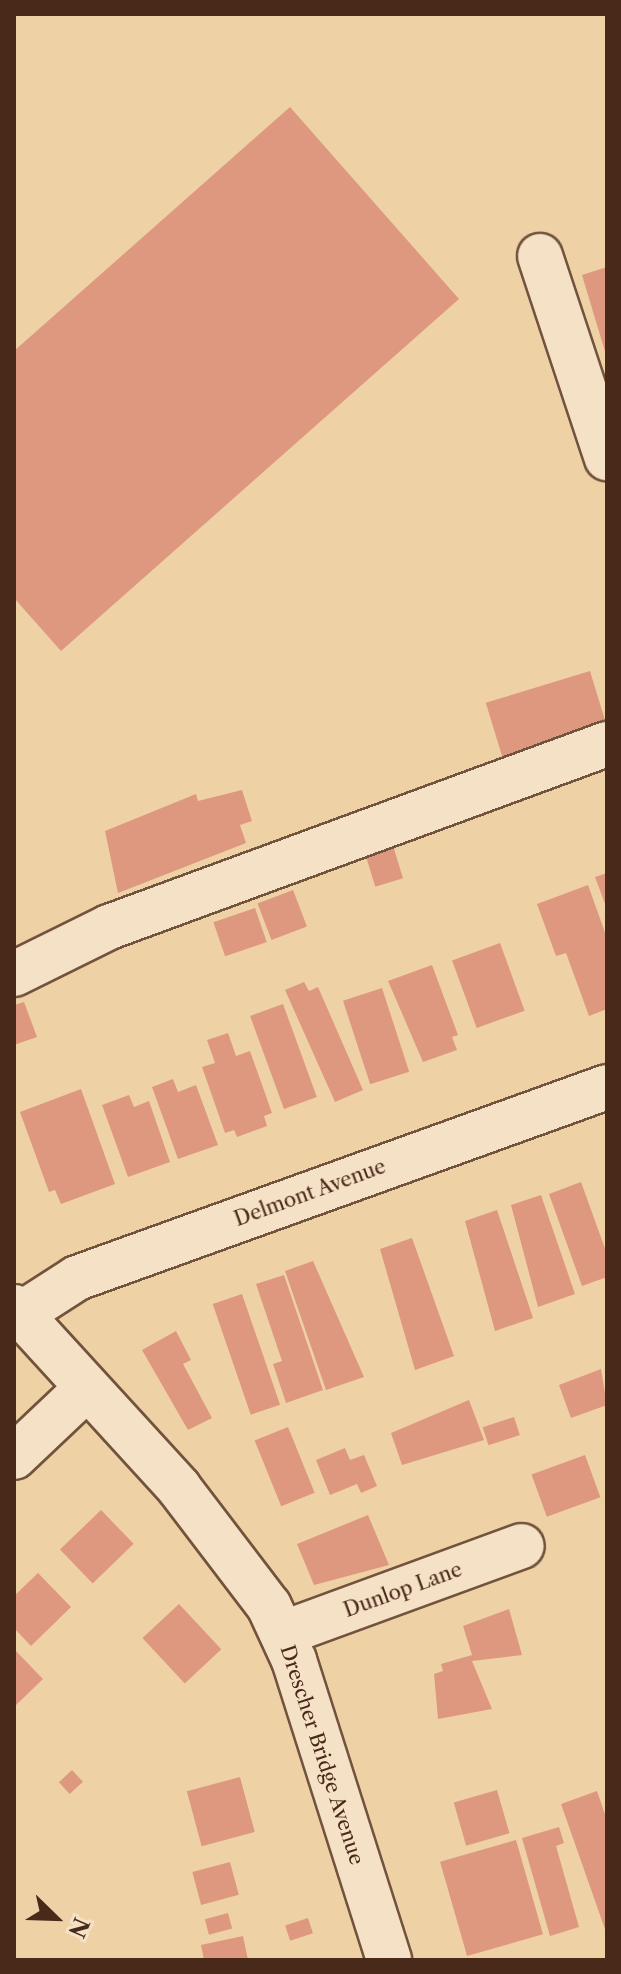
<!DOCTYPE html>
<style>
body{margin:0}
#map{position:relative;width:621px;height:1974px;overflow:hidden;background:#efd1a6;font-family:"Libre Caslon Text",serif}
div>[style]{position:absolute}
.building>*{inset:0;background:#de9880;transform-origin:0 0}
.roads{filter:drop-shadow(2px 0 #72533d) drop-shadow(-2px 0 #72533d) drop-shadow(0 2px #72533d) drop-shadow(0 -2px #72533d)}
.minor>*{height:44px;margin:-22px;padding:0 22px;transform-origin:22px;border-radius:22px;background:#f5e1c5}
span{translate:-50% -50%;white-space:nowrap;text-align:center;line-height:1.15;-webkit-text-stroke:8px #f5e1c5;paint-order:stroke}
.street-label{font-size:20px;color:#48291a}
.frame{position:absolute;inset:0;border:16px solid #48291a;pointer-events:none}
.north{position:absolute;left:16px;top:1878px;width:80px;height:80px;-webkit-text-stroke:6px #f5e1c5;paint-order:stroke;rotate:113deg;font-size:22px;font-weight:700;line-height:32px;text-align:center;color:#48291a}
.north::after{content:'';display:block;margin:auto;width:28px;height:36px;background:#48291a;clip-path:polygon(50% 0,100% 100%,50% 72%,0 100%)}
</style>
<div id="map">
<div class="building">
<div style="clip-path:polygon(290px 107px,459px 299px,61px 651px,14px 598px,14px 351px)"></div>
<div style="clip-path:polygon(607px 267px,607px 355px,606px 355px,582px 275px)"></div>
<div style="left:590px;top:671px;width:59px;height:109px;rotate:73deg"></div>
<div style="clip-path:polygon(242px 790px,252px 821px,240px 825px,246px 843px,118px 893px,105px 831px,196px 794px,198px 801px)"></div>
<div style="left:391px;top:839px;width:41px;height:29px;rotate:73deg"></div>
<div style="clip-path:polygon(607px 873px,607px 909px,595px 877px)"></div>
<div style="clip-path:polygon(588px 885px,607px 938px,607px 1009px,589px 1016px,566px 953px,556px 956px,537px 904px)"></div>
<div style="left:293px;top:890px;width:39px;height:38px;rotate:69deg"></div>
<div style="left:255px;top:908px;width:36px;height:44px;rotate:71deg"></div>
<div style="left:500px;top:943px;width:72px;height:51px;rotate:70deg"></div>
<div style="clip-path:polygon(432px 965px,458px 1035px,452px 1037px,457px 1050px,423px 1062px,388px 981px)"></div>
<div style="clip-path:polygon(304px 982px,309px 991px,318px 987px,363px 1090px,335px 1102px,285px 990px)"></div>
<div style="left:382px;top:988px;width:88px;height:41px;rotate:72deg"></div>
<div style="clip-path:polygon(24px 1002px,37px 1037px,14px 1045px,14px 1005px)"></div>
<div style="left:283px;top:1004px;width:99px;height:35px;rotate:70deg"></div>
<div style="clip-path:polygon(228px 1033px,236px 1056px,250px 1051px,272px 1113px,264px 1116px,267px 1126px,237px 1137px,234px 1130px,225px 1133px,202px 1067px,215px 1063px,207px 1040px)"></div>
<div style="clip-path:polygon(173px 1079px,178px 1092px,196px 1085px,218px 1145px,178px 1159px,152px 1087px)"></div>
<div style="clip-path:polygon(81px 1089px,115px 1184px,61px 1204px,55px 1190px,49px 1192px,20px 1112px)"></div>
<div style="clip-path:polygon(129px 1095px,134px 1107px,149px 1101px,170px 1162px,128px 1177px,102px 1105px)"></div>
<div style="clip-path:polygon(581px 1182px,607px 1254px,607px 1277px,582px 1286px,549px 1194px)"></div>
<div style="clip-path:polygon(541px 1195px,575px 1294px,538px 1307px,511px 1205px)"></div>
<div style="clip-path:polygon(497px 1210px,533px 1318px,495px 1331px,465px 1221px)"></div>
<div style="clip-path:polygon(412px 1238px,454px 1356px,415px 1370px,380px 1249px)"></div>
<div style="clip-path:polygon(313px 1261px,364px 1377px,326px 1390px,285px 1271px)"></div>
<div style="clip-path:polygon(284px 1275px,323px 1390px,286px 1403px,273px 1364px,282px 1361px,256px 1284px)"></div>
<div style="left:242px;top:1294px;width:117px;height:31px;rotate:71deg"></div>
<div style="clip-path:polygon(176px 1331px,191px 1360px,183px 1364px,212px 1418px,188px 1430px,142px 1350px)"></div>
<div style="clip-path:polygon(601px 1369px,607px 1405px,571px 1418px,559px 1385px)"></div>
<div style="clip-path:polygon(469px 1400px,484px 1440px,402px 1465px,391px 1433px)"></div>
<div style="left:514px;top:1417px;width:19px;height:33px;rotate:72deg"></div>
<div style="left:288px;top:1427px;width:71px;height:36px;rotate:68deg"></div>
<div style="clip-path:polygon(345px 1448px,350px 1460px,364px 1455px,377px 1486px,361px 1493px,357px 1484px,330px 1495px,316px 1460px)"></div>
<div style="left:585px;top:1455px;width:45px;height:57px;rotate:70deg"></div>
<div style="left:101px;top:1510px;width:47px;height:57px;rotate:46deg"></div>
<div style="clip-path:polygon(368px 1515px,389px 1565px,314px 1585px,297px 1544px)"></div>
<div style="clip-path:polygon(38px 1573px,71px 1607px,31px 1646px,14px 1628px,14px 1596px)"></div>
<div style="left:179px;top:1604px;width:62px;height:50px;rotate:47deg"></div>
<div style="clip-path:polygon(509px 1609px,522px 1655px,472px 1661px,492px 1709px,438px 1719px,434px 1674px,443px 1671px,441px 1664px,472px 1655px,463px 1626px)"></div>
<div style="clip-path:polygon(14px 1649px,43px 1679px,14px 1707px)"></div>
<div style="left:72px;top:1770px;width:16px;height:18px;rotate:47deg"></div>
<div style="left:240px;top:1777px;width:57px;height:55px;rotate:75deg"></div>
<div style="left:497px;top:1790px;width:45px;height:45px;rotate:74deg"></div>
<div style="clip-path:polygon(597px 1791px,607px 1820px,607px 1935px,561px 1804px)"></div>
<div style="clip-path:polygon(559px 1827px,564px 1843px,556px 1846px,579px 1927px,550px 1936px,522px 1838px)"></div>
<div style="left:516px;top:1840px;width:98px;height:79px;rotate:74deg"></div>
<div style="left:230px;top:1862px;width:34px;height:39px;rotate:75deg"></div>
<div style="left:228px;top:1913px;width:16px;height:24px;rotate:75deg"></div>
<div style="left:308px;top:1918px;width:16px;height:24px;rotate:72deg"></div>
<div style="clip-path:polygon(243px 1936px,248px 1960px,204px 1960px,201px 1945px)"></div>
</div>
<div class="roads">
<div class="minor">
<div style="left:540px;top:256px;width:213px;rotate:71.7deg"></div>
<div style="left:14px;top:974px;width:106px;rotate:-26.3deg"></div>
<div style="left:109px;top:927px;width:531px;rotate:-20.18deg"></div>
<div style="left:14px;top:1307px;width:245px;rotate:47.6deg"></div>
<div style="left:179px;top:1488px;width:148px;rotate:52.7deg"></div>
<div style="left:269px;top:1606px;width:60px;rotate:65.2deg"></div>
<div style="left:294px;top:1660px;width:315px;rotate:72.4deg"></div>
<div style="left:21px;top:1314px;width:67px;rotate:-32.7deg"></div>
<div style="left:77px;top:1278px;width:563px;rotate:-19.82deg"></div>
<div style="left:14px;top:1457px;width:100px;rotate:-43.4deg"></div>
<div style="left:284px;top:1633px;width:253px;rotate:-20.1deg"></div>
</div>
</div>
<div class="street-label">
<span style="left:310px;top:1193px;rotate:-20deg">Delmont Avenue</span>
<span style="left:403px;top:1590px;rotate:-20deg">Dunlop Lane</span>
<span style="left:322px;top:1755px;rotate:72deg">Drescher Bridge Avenue</span>
</div>
<div class="frame"></div>
<div class="north">N</div>
</div>
